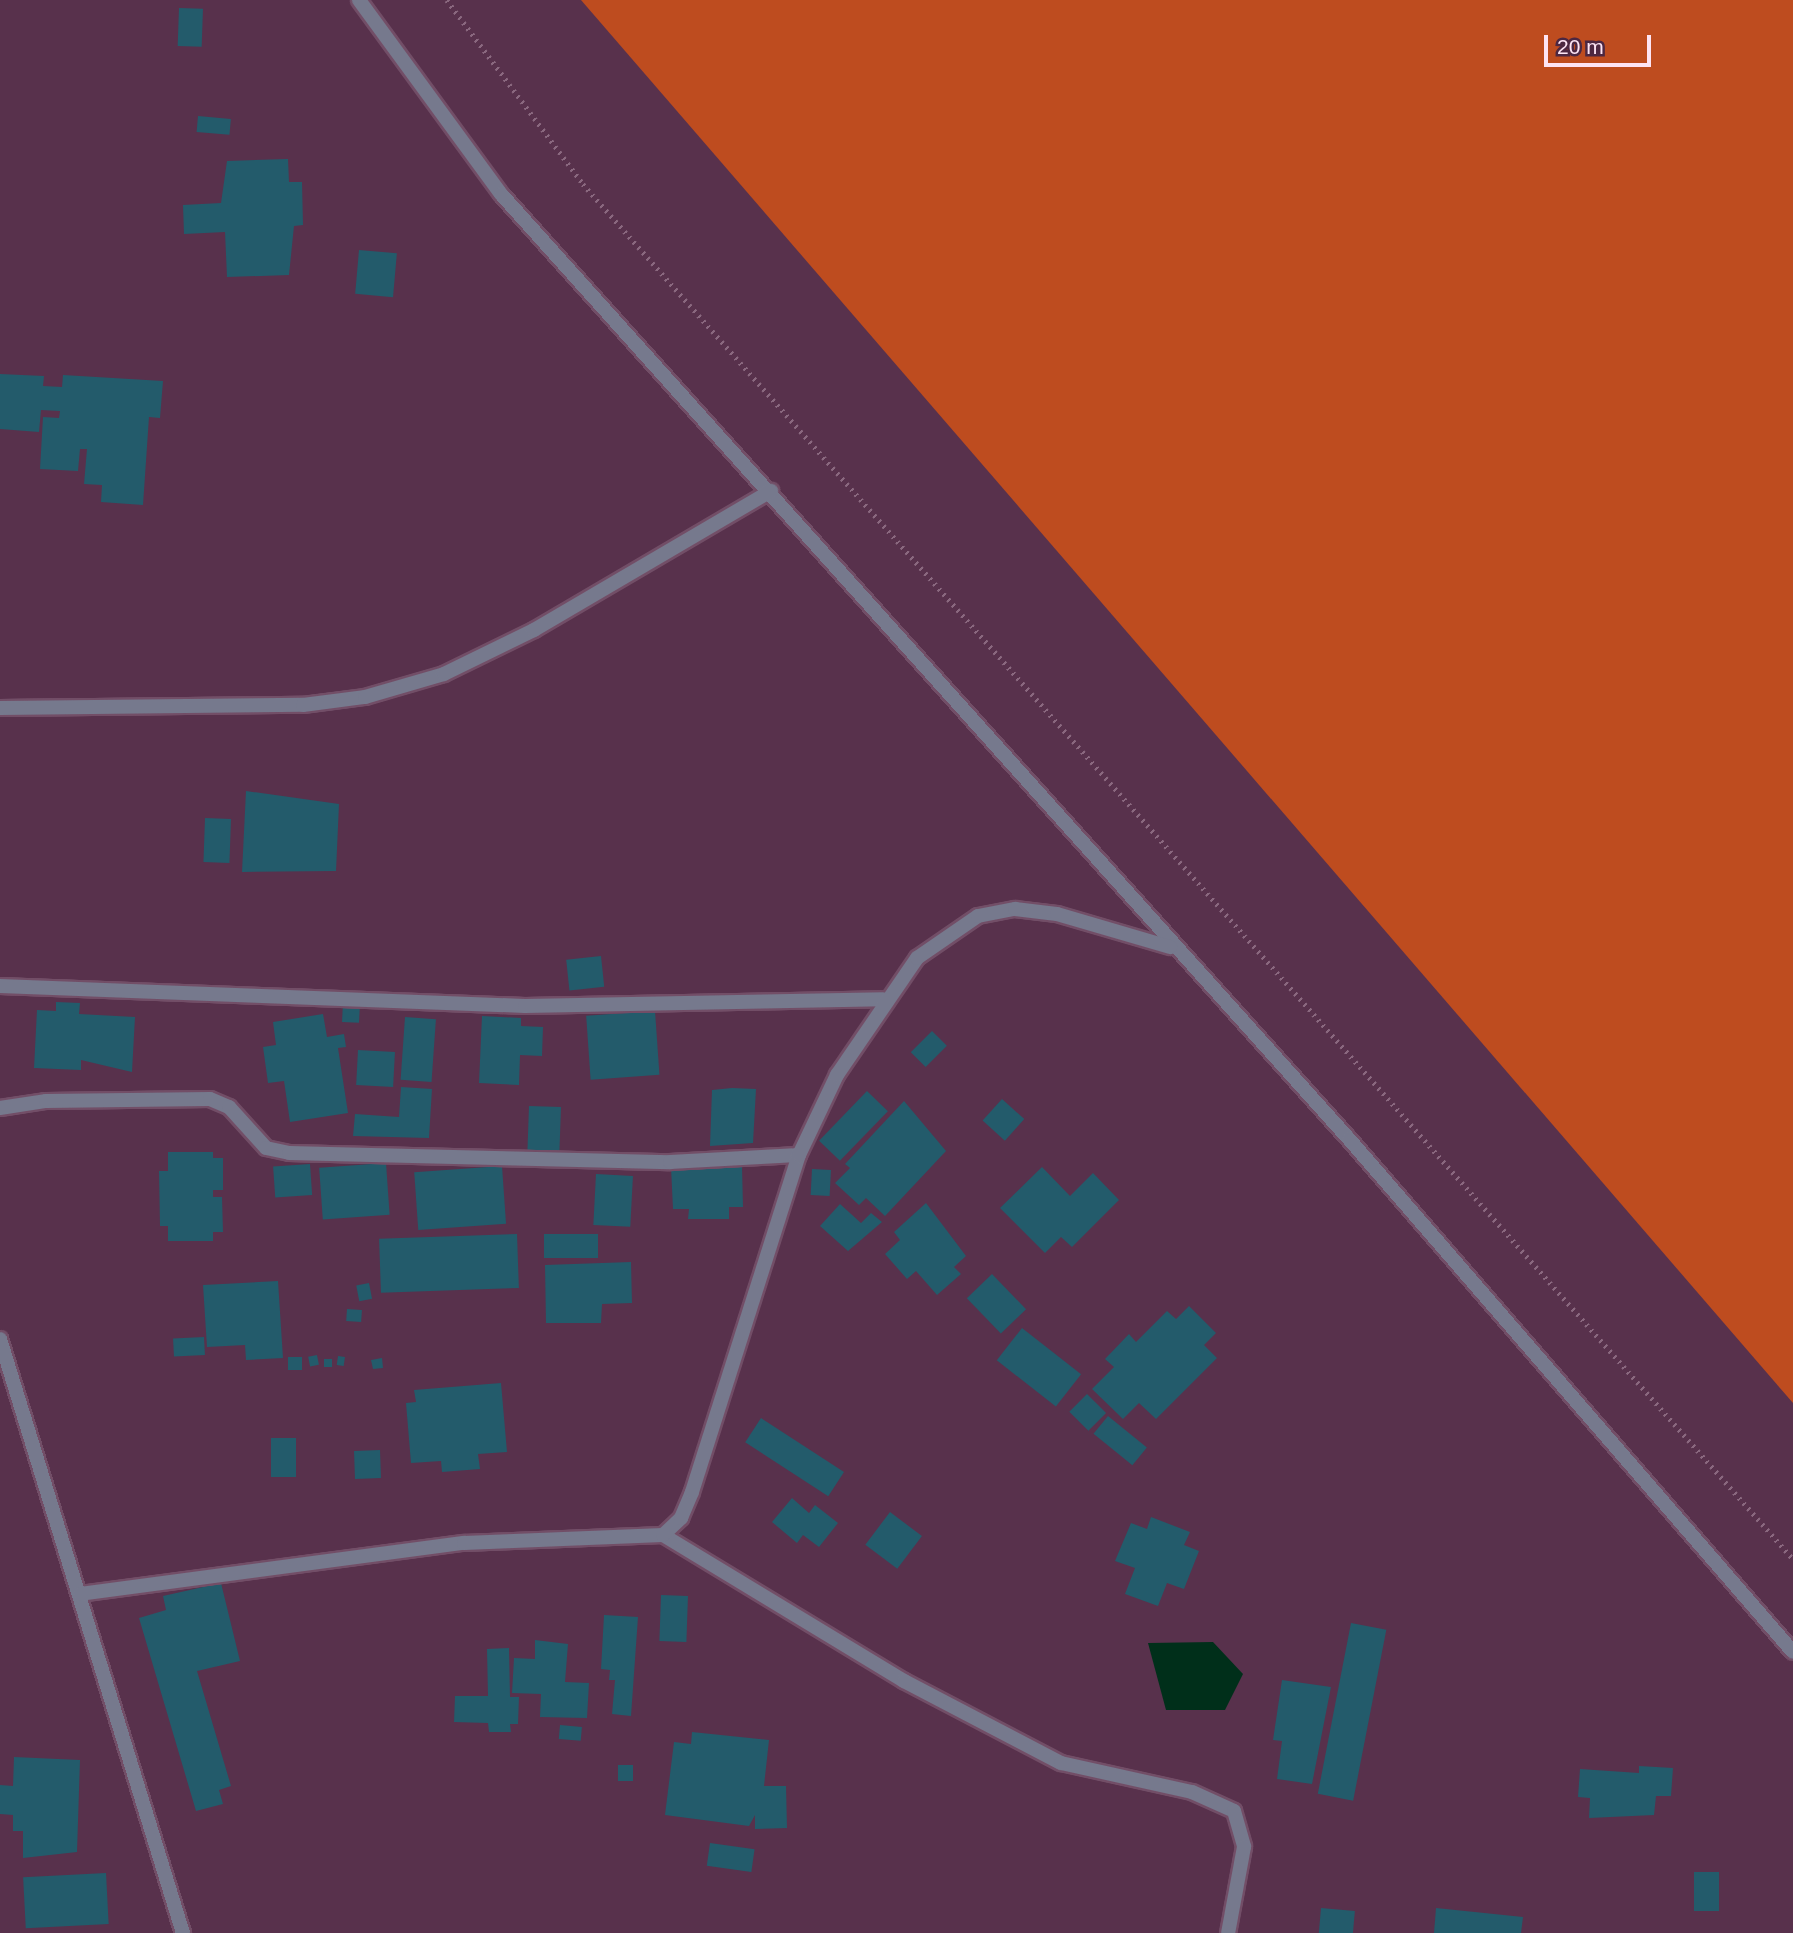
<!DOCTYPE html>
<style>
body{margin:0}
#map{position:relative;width:1793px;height:1933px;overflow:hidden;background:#58314c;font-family:Helvetica,sans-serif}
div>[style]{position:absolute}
.forest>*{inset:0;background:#be4c1f}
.water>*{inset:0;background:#002f1a}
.building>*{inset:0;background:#235b6b;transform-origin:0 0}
.path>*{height:4.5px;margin-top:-2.25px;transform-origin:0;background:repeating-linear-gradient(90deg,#8a687f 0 2px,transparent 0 7px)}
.roads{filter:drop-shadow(2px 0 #724e67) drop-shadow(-2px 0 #724e67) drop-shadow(0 2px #724e67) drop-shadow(0 -2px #724e67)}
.street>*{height:14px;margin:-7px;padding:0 7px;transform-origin:7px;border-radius:7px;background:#76798d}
span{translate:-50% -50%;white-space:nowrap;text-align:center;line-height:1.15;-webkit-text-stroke:6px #4c2741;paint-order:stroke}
.scale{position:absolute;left:1544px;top:35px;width:107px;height:32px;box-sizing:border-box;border:4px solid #fde4f4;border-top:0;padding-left:9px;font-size:21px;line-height:24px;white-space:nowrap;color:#fde4f4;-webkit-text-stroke:5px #4c2741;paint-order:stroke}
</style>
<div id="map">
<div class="forest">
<div style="clip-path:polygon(581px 0,1793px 0,1793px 1403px)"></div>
</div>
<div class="water">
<div style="clip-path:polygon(1213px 1642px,1243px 1674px,1225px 1710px,1166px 1710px,1148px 1643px)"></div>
</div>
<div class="building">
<div style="left:179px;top:8px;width:24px;height:38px;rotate:2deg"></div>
<div style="left:198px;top:116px;width:33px;height:16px;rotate:5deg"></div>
<div style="clip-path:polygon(288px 159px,289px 182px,302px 182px,303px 225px,294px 226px,289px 275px,227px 277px,225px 232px,184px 234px,183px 205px,221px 203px,227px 161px)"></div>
<div style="left:359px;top:250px;width:38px;height:44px;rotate:5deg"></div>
<div style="clip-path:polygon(0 374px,44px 376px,43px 386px,62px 387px,63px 375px,163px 381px,160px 418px,149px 417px,143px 505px,101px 502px,102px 485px,84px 484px,87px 449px,80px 449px,78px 471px,40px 469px,43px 417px,59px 418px,60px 411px,41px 410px,39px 432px,0 429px)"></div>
<div style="clip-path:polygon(246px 791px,339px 804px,336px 871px,242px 872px)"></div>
<div style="left:205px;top:818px;width:26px;height:44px;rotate:2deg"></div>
<div style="left:601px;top:956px;width:31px;height:35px;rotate:84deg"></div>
<div style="clip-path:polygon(56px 1002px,80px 1003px,79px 1014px,135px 1017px,132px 1072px,81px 1060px,81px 1070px,34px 1068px,37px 1010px,56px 1011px)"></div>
<div style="left:343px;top:1003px;width:17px;height:19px;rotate:3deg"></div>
<div style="left:655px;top:1011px;width:64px;height:69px;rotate:86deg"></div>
<div style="clip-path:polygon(323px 1014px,327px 1037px,344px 1034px,346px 1047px,338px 1048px,348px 1113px,290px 1122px,284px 1081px,268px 1083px,263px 1047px,276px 1045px,273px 1022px)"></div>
<div style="clip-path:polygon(482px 1016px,521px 1018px,521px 1026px,543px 1027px,542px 1056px,520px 1055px,519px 1085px,479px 1083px)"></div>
<div style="left:405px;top:1017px;width:31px;height:63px;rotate:4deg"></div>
<div style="left:932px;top:1031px;width:21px;height:30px;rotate:45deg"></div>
<div style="left:358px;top:1050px;width:37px;height:35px;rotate:3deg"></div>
<div style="clip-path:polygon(401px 1087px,432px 1089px,429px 1138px,353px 1136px,355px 1114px,399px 1117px)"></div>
<div style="clip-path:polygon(732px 1088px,756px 1089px,753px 1143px,710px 1146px,712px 1090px)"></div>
<div style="left:867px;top:1091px;width:29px;height:69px;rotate:44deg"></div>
<div style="left:1002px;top:1099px;width:30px;height:29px;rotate:42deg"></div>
<div style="clip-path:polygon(904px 1101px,946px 1151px,885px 1216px,866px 1198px,859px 1205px,835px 1183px,850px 1168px,845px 1164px)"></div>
<div style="left:529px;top:1106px;width:32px;height:44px;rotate:2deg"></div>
<div style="clip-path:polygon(168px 1152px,213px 1152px,213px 1158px,223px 1158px,223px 1190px,213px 1190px,213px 1197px,222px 1197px,223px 1232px,213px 1232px,213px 1241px,168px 1241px,168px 1226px,160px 1226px,159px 1171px,168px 1171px)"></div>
<div style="left:386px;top:1163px;width:52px;height:67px;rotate:86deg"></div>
<div style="left:310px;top:1164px;width:31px;height:37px;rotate:86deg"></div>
<div style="left:502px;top:1166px;width:58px;height:88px;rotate:86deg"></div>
<div style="clip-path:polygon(742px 1166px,743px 1207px,729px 1207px,729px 1219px,688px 1219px,689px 1209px,673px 1209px,671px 1167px)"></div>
<div style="clip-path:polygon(1042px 1167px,1070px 1196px,1093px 1173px,1119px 1200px,1072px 1247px,1061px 1237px,1045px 1253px,1000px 1208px)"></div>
<div style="left:812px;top:1169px;width:19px;height:26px;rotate:3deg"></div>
<div style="left:596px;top:1174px;width:37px;height:51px;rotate:3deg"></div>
<div style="clip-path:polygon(926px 1203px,966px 1256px,954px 1267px,961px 1274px,937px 1295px,916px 1271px,907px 1279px,885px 1254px,900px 1240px,894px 1232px)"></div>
<div style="clip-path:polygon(840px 1204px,861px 1223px,871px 1213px,882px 1222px,848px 1251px,820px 1226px)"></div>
<div style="left:517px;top:1234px;width:54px;height:138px;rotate:88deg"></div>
<div style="left:544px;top:1234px;width:54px;height:24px"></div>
<div style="clip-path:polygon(631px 1262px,632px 1303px,602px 1304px,601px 1323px,546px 1323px,545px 1265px)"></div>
<div style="left:992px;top:1274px;width:49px;height:35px;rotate:46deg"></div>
<div style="clip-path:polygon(278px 1281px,283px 1358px,246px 1360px,245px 1345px,207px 1347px,203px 1285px)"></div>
<div style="left:369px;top:1283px;width:16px;height:13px;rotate:79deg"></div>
<div style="clip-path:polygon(1189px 1306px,1216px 1333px,1204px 1345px,1217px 1358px,1156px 1419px,1139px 1403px,1123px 1419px,1092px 1389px,1114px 1367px,1105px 1359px,1129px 1334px,1136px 1342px,1167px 1311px,1176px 1319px)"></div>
<div style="left:347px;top:1309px;width:15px;height:12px;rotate:4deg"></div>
<div style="left:1022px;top:1328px;width:75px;height:41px;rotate:38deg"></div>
<div style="left:204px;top:1337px;width:18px;height:31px;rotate:87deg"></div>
<div style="left:317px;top:1355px;width:10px;height:9px;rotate:79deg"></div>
<div style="left:338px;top:1356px;width:7px;height:9px;rotate:8deg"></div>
<div style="left:288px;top:1357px;width:14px;height:13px"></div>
<div style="clip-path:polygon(382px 1358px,383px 1368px,373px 1369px,371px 1360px)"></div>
<div style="left:332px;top:1359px;width:8px;height:8px;rotate:90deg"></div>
<div style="clip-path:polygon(501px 1383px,507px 1452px,478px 1454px,480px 1469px,442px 1472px,441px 1461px,411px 1463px,406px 1403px,416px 1402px,414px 1390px)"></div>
<div style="left:1087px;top:1394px;width:27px;height:25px;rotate:45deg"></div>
<div style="left:1108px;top:1416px;width:50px;height:23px;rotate:39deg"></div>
<div style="left:761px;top:1418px;width:99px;height:29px;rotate:33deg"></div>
<div style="left:271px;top:1438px;width:25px;height:39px"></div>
<div style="left:380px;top:1450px;width:28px;height:26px;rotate:88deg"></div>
<div style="clip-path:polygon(792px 1498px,809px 1513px,815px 1505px,838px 1523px,819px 1547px,803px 1535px,797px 1543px,772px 1522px)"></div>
<div style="left:890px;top:1512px;width:40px;height:41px;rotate:37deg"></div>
<div style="clip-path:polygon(1151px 1517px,1190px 1532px,1184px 1545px,1199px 1551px,1184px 1589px,1167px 1583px,1158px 1606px,1125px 1594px,1135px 1568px,1115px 1561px,1131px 1523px,1147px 1529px)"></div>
<div style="clip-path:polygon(221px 1583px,240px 1661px,197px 1671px,231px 1786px,219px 1790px,223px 1804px,196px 1811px,139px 1618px,166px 1610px,163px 1596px)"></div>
<div style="left:661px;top:1595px;width:27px;height:46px;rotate:2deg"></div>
<div style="clip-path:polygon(604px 1615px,638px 1617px,631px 1716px,612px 1714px,615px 1680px,609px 1680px,610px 1670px,601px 1669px)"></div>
<div style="left:1351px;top:1623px;width:36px;height:174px;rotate:11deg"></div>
<div style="clip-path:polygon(535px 1640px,568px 1644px,565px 1682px,589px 1683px,587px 1718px,540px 1717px,541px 1694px,512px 1693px,514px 1658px,535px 1659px)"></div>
<div style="clip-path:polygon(509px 1648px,510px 1697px,519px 1697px,518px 1724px,510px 1724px,511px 1732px,489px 1732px,488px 1723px,454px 1722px,455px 1696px,488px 1696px,487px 1649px)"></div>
<div style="clip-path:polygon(1282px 1680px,1331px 1687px,1312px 1784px,1277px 1779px,1282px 1741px,1273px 1740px)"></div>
<div style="left:560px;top:1725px;width:22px;height:14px;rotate:5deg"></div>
<div style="clip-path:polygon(692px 1732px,769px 1740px,764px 1786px,786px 1786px,787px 1828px,755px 1829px,755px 1815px,749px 1826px,665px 1815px,674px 1742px,691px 1744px)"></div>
<div style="clip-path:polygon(14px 1757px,80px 1760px,77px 1852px,23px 1858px,23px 1831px,13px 1831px,13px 1815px,0 1814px,0 1785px,13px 1786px)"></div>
<div style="left:618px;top:1765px;width:15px;height:16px"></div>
<div style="clip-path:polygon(1639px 1766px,1673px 1768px,1671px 1796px,1656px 1796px,1654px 1815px,1589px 1818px,1590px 1798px,1578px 1797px,1580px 1769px,1639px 1773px)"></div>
<div style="left:710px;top:1843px;width:45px;height:23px;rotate:8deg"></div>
<div style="left:1694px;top:1872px;width:25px;height:39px"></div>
<div style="left:106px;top:1873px;width:51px;height:83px;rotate:87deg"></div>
<div style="left:1321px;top:1908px;width:34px;height:25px;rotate:5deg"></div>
<div style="clip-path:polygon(1436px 1908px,1523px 1917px,1521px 1933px,1434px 1933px)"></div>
</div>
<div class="path">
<div style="left:447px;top:0;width:229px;rotate:53.5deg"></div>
<div style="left:583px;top:184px;width:1832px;rotate:48.65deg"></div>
</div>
<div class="roads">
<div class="street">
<div style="left:359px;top:0;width:240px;rotate:53.8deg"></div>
<div style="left:501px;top:194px;width:1270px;rotate:48.1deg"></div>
<div style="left:1349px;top:1139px;width:678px;rotate:49.12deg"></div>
<div style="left:0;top:708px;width:303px;rotate:-0.6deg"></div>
<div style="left:303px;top:705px;width:63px;rotate:-7.4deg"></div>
<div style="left:365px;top:697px;width:82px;rotate:-16.2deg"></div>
<div style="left:444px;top:674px;width:100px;rotate:-26.1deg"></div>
<div style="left:534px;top:630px;width:275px;rotate:-30.4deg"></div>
<div style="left:0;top:986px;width:525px;rotate:2.18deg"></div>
<div style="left:525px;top:1006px;width:358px;rotate:-1.1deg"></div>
<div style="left:0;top:1108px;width:47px;rotate:-8.7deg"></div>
<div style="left:46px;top:1101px;width:164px;rotate:-0.7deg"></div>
<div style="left:210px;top:1099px;width:21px;rotate:23deg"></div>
<div style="left:229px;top:1107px;width:55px;rotate:47.9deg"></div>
<div style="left:266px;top:1148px;width:24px;rotate:12deg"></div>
<div style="left:289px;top:1153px;width:381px;rotate:1.4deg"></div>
<div style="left:670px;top:1162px;width:129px;rotate:-3.1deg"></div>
<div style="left:0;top:1339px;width:622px;rotate:72.88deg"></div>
<div style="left:663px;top:1535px;width:282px;rotate:31.2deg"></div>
<div style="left:904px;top:1681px;width:177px;rotate:27.6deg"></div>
<div style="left:1061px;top:1763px;width:134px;rotate:12.5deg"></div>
<div style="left:1192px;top:1792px;width:46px;rotate:24.3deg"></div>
<div style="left:1234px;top:1811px;width:37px;rotate:74deg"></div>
<div style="left:1244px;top:1847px;width:87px;rotate:100.5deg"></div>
<div style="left:80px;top:1594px;width:387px;rotate:-7.6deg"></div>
<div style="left:464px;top:1543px;width:199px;rotate:-2.3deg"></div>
<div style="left:663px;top:1535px;width:25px;rotate:-43deg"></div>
<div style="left:681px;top:1518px;width:28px;rotate:-67deg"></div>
<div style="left:692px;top:1492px;width:354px;rotate:-72.4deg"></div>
<div style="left:799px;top:1155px;width:89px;rotate:-64.6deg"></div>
<div style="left:837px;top:1075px;width:142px;rotate:-55.6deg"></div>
<div style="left:917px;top:958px;width:74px;rotate:-34.5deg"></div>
<div style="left:978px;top:916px;width:38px;rotate:-11deg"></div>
<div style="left:1015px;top:909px;width:42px;rotate:6.8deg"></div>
<div style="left:1057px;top:914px;width:118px;rotate:16.3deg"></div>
</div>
</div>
<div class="scale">20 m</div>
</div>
